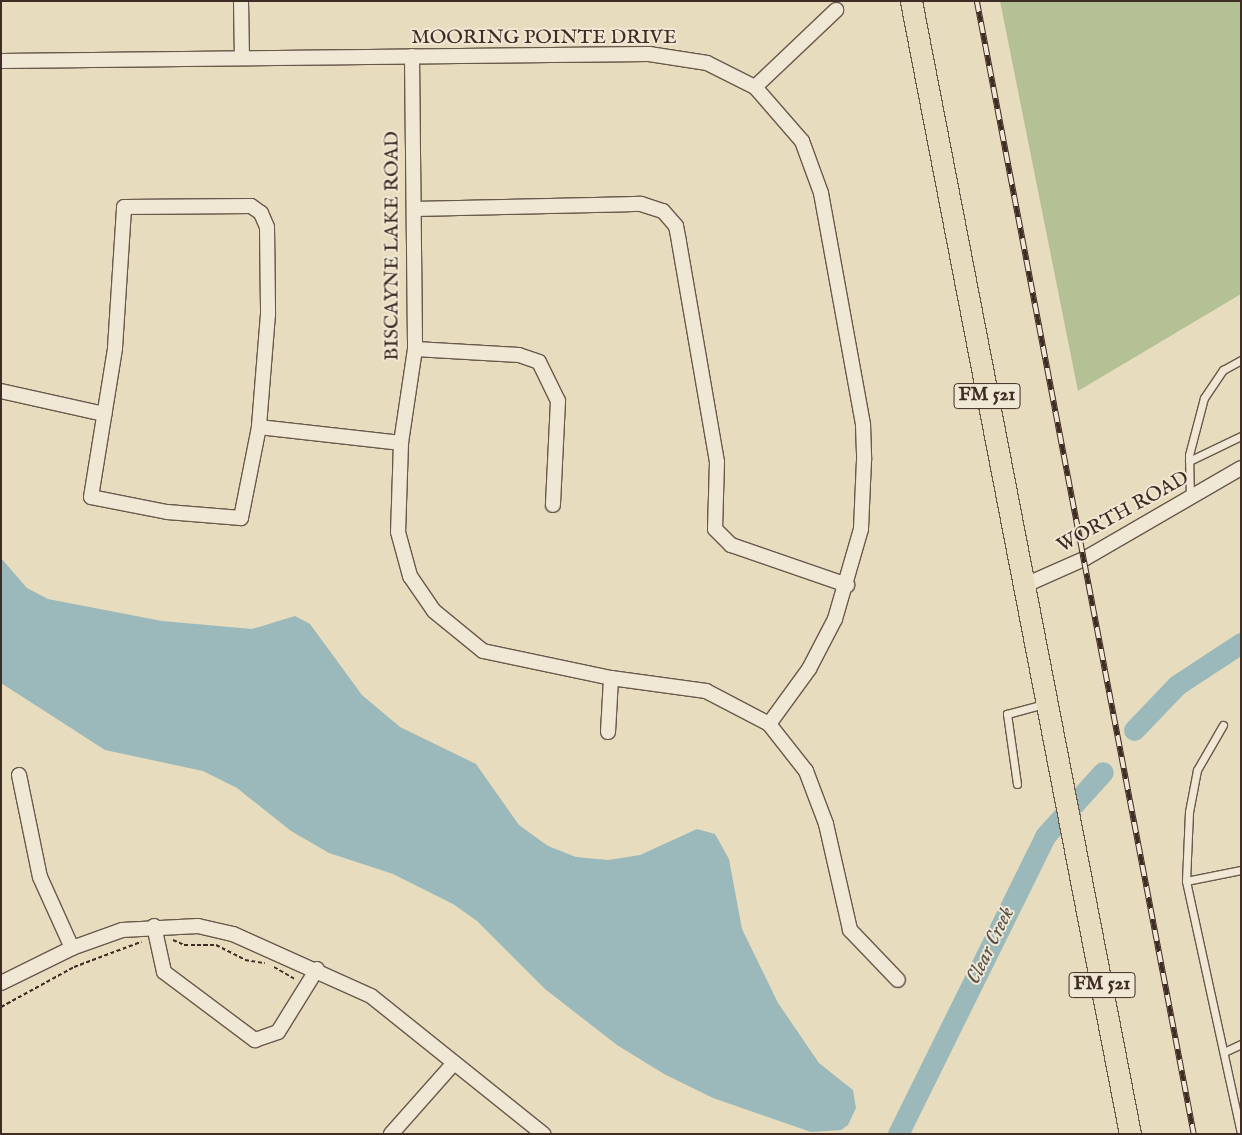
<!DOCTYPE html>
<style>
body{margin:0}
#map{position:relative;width:1242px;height:1135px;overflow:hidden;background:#e8dcbe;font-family:"IM FELL English",serif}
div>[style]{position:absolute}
.green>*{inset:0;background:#b3c194}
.water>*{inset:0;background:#9bb9bb}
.river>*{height:21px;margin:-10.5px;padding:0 10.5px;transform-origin:10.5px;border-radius:10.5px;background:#9bb9bb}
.path>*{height:2px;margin-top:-1px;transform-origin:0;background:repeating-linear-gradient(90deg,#3f2d25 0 4px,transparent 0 6.5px)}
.roads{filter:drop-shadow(1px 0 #69594b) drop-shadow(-1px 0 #69594b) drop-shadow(0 1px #69594b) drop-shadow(0 -1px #69594b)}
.lane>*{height:7px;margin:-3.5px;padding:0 3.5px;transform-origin:3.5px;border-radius:3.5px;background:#f0e8d5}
.street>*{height:14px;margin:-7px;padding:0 7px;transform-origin:7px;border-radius:7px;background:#f0e8d5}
.primary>*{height:21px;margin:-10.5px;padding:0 10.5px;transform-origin:10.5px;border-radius:10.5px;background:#e8dcbe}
.rail>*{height:5.5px;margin-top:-2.75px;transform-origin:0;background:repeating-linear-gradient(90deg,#f0e8d5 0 11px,#3f2d25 0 22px);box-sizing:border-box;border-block:1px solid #3f2d25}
span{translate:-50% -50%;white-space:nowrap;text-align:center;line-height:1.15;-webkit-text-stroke:4px #f0e8d5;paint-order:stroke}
.shield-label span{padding:1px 4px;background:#f0e8d5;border:1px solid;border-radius:4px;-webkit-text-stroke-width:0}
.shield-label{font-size:19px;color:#3f2d25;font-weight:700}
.street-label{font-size:20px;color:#3f2d25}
.water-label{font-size:21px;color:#56504a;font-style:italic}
.frame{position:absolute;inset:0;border:2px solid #3f2d25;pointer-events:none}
</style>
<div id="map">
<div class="green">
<div style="clip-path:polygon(1000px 1px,1241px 1px,1241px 294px,1078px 391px)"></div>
</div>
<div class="water">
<div style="clip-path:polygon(1px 558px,27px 588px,48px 599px,162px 621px,252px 629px,295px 616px,310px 624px,362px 695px,400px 727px,476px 764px,519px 825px,548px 846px,576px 857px,608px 860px,640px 855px,697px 829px,715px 834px,729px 859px,742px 929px,778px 1003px,819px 1063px,853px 1090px,856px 1108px,848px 1125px,841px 1130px,811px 1132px,713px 1098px,664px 1074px,617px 1045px,545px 989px,477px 921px,453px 904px,393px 874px,329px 853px,291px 831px,237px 788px,203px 771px,105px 750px,1px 683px)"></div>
</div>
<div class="river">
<div style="left:1134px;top:730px;width:62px;rotate:-46.3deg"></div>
<div style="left:1177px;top:685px;width:77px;rotate:-33.3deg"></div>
<div style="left:898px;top:1134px;width:332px;rotate:-63.7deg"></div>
<div style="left:1045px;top:836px;width:86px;rotate:-47.8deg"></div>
</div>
<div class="path">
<div style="left:173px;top:940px;width:12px;rotate:24deg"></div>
<div style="left:184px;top:945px;width:32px"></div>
<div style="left:216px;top:945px;width:33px;rotate:27deg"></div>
<div style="left:245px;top:960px;width:20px;rotate:9deg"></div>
<div style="left:274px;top:967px;width:24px;rotate:30deg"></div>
<div style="left:1px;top:1007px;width:83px;rotate:-28.7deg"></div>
<div style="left:74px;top:967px;width:72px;rotate:-20.5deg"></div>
</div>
<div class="roads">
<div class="lane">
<div style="left:1189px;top:461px;width:58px;rotate:-25.7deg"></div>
<div style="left:1190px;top:498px;width:43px;rotate:-91.3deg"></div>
<div style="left:1189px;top:455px;width:59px;rotate:-75.3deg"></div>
<div style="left:1204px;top:398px;width:34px;rotate:-56deg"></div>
<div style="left:1223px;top:370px;width:21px;rotate:-29deg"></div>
<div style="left:1223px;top:725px;width:52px;rotate:120deg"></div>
<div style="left:1197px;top:770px;width:43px;rotate:100.8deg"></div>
<div style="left:1189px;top:812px;width:69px;rotate:92.5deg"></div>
<div style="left:1186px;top:881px;width:258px;rotate:77.7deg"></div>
<div style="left:1017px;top:784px;width:71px;rotate:-98.1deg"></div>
<div style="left:1007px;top:714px;width:38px;rotate:-15deg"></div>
<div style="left:1186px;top:881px;width:56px;rotate:-11.3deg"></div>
<div style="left:1224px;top:1052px;width:19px;rotate:-25deg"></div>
</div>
<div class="street">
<div style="left:241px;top:1px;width:57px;rotate:89deg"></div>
<div style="left:412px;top:56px;width:293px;rotate:89.4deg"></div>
<div style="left:415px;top:349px;width:95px;rotate:98.5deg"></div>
<div style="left:401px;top:443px;width:89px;rotate:91.9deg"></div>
<div style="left:398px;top:532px;width:46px;rotate:74.7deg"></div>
<div style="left:410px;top:576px;width:42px;rotate:55.6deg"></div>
<div style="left:434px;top:611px;width:63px;rotate:39.2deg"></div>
<div style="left:483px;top:651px;width:131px;rotate:11.9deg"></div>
<div style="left:611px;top:678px;width:96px;rotate:7.8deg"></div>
<div style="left:706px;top:691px;width:71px;rotate:27.6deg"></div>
<div style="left:769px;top:724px;width:60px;rotate:51.8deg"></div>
<div style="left:806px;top:771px;width:57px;rotate:69.3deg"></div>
<div style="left:826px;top:824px;width:109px;rotate:77.2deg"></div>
<div style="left:850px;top:930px;width:69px;rotate:46.2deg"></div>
<div style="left:1px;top:61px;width:648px;rotate:-0.62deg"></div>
<div style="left:649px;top:54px;width:59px;rotate:8.8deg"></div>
<div style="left:707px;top:63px;width:54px;rotate:26.6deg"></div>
<div style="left:755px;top:87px;width:72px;rotate:49deg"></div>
<div style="left:802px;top:141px;width:55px;rotate:69.9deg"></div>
<div style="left:821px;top:193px;width:236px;rotate:79.7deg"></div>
<div style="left:863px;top:425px;width:35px;rotate:88deg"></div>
<div style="left:864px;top:460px;width:69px;rotate:92.5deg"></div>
<div style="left:861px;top:529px;width:94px;rotate:106.1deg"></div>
<div style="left:835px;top:619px;width:56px;rotate:117.5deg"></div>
<div style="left:809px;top:669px;width:68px;rotate:126deg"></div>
<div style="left:755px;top:87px;width:112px;rotate:-43.5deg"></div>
<div style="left:251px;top:206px;width:12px;rotate:35deg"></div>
<div style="left:261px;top:213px;width:15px;rotate:67deg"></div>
<div style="left:267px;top:227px;width:87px;rotate:89.3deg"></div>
<div style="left:268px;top:314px;width:113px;rotate:94.6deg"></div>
<div style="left:259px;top:427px;width:93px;rotate:101.2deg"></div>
<div style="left:241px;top:518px;width:74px;rotate:-175.4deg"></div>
<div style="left:167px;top:512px;width:77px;rotate:-168.8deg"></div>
<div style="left:91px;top:497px;width:151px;rotate:-80.8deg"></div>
<div style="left:115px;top:348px;width:141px;rotate:-86.3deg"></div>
<div style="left:124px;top:207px;width:127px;rotate:-0.5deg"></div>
<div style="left:414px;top:209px;width:227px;rotate:-1.3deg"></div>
<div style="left:641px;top:204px;width:23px;rotate:18deg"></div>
<div style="left:663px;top:211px;width:20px;rotate:49deg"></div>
<div style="left:676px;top:226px;width:16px;rotate:79deg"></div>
<div style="left:679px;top:242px;width:223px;rotate:80.2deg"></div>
<div style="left:717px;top:462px;width:67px;rotate:91.7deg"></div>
<div style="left:715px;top:529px;width:23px;rotate:45deg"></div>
<div style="left:731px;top:545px;width:123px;rotate:19deg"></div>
<div style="left:415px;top:349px;width:104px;rotate:3.3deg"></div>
<div style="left:519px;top:355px;width:21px;rotate:19deg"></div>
<div style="left:539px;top:362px;width:43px;rotate:64deg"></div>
<div style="left:558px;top:401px;width:104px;rotate:92.8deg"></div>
<div style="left:1px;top:391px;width:106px;rotate:12.6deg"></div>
<div style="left:259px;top:427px;width:143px;rotate:6.4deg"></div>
<div style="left:1023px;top:586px;width:67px;rotate:-23.9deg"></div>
<div style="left:1084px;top:559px;width:181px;rotate:-30.1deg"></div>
<div style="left:608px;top:732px;width:54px;rotate:-86.8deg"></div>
<div style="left:19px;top:775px;width:104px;rotate:78.4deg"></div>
<div style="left:40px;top:877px;width:78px;rotate:65.7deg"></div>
<div style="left:154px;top:926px;width:47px;rotate:77.7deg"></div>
<div style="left:164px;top:972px;width:114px;rotate:36.8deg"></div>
<div style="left:255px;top:1040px;width:24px;rotate:-19deg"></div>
<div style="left:278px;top:1032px;width:74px;rotate:-58.2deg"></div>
<div style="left:1px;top:983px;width:79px;rotate:-26.2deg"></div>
<div style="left:72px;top:948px;width:53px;rotate:-19.8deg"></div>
<div style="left:122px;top:930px;width:76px;rotate:-3deg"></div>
<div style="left:198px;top:926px;width:36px;rotate:13deg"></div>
<div style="left:233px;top:934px;width:151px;rotate:24.2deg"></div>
<div style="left:371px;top:996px;width:221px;rotate:38.7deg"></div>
<div style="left:391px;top:1134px;width:95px;rotate:-48.4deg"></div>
</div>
<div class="primary">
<div style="left:911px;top:1px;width:1154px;rotate:79.06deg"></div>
</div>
</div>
<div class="rail">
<div style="left:977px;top:1px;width:1154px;rotate:79.16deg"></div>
</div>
<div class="shield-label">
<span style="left:987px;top:396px">FM 521</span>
<span style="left:1102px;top:985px">FM 521</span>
</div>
<div class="street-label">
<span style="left:544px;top:37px">MOORING POINTE DRIVE</span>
<span style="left:392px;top:246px;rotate:-90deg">BISCAYNE LAKE ROAD</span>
<span style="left:1123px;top:512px;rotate:-29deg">WORTH ROAD</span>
</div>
<div class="water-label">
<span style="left:991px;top:946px;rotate:-64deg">Clear Creek</span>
</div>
<div class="frame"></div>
</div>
